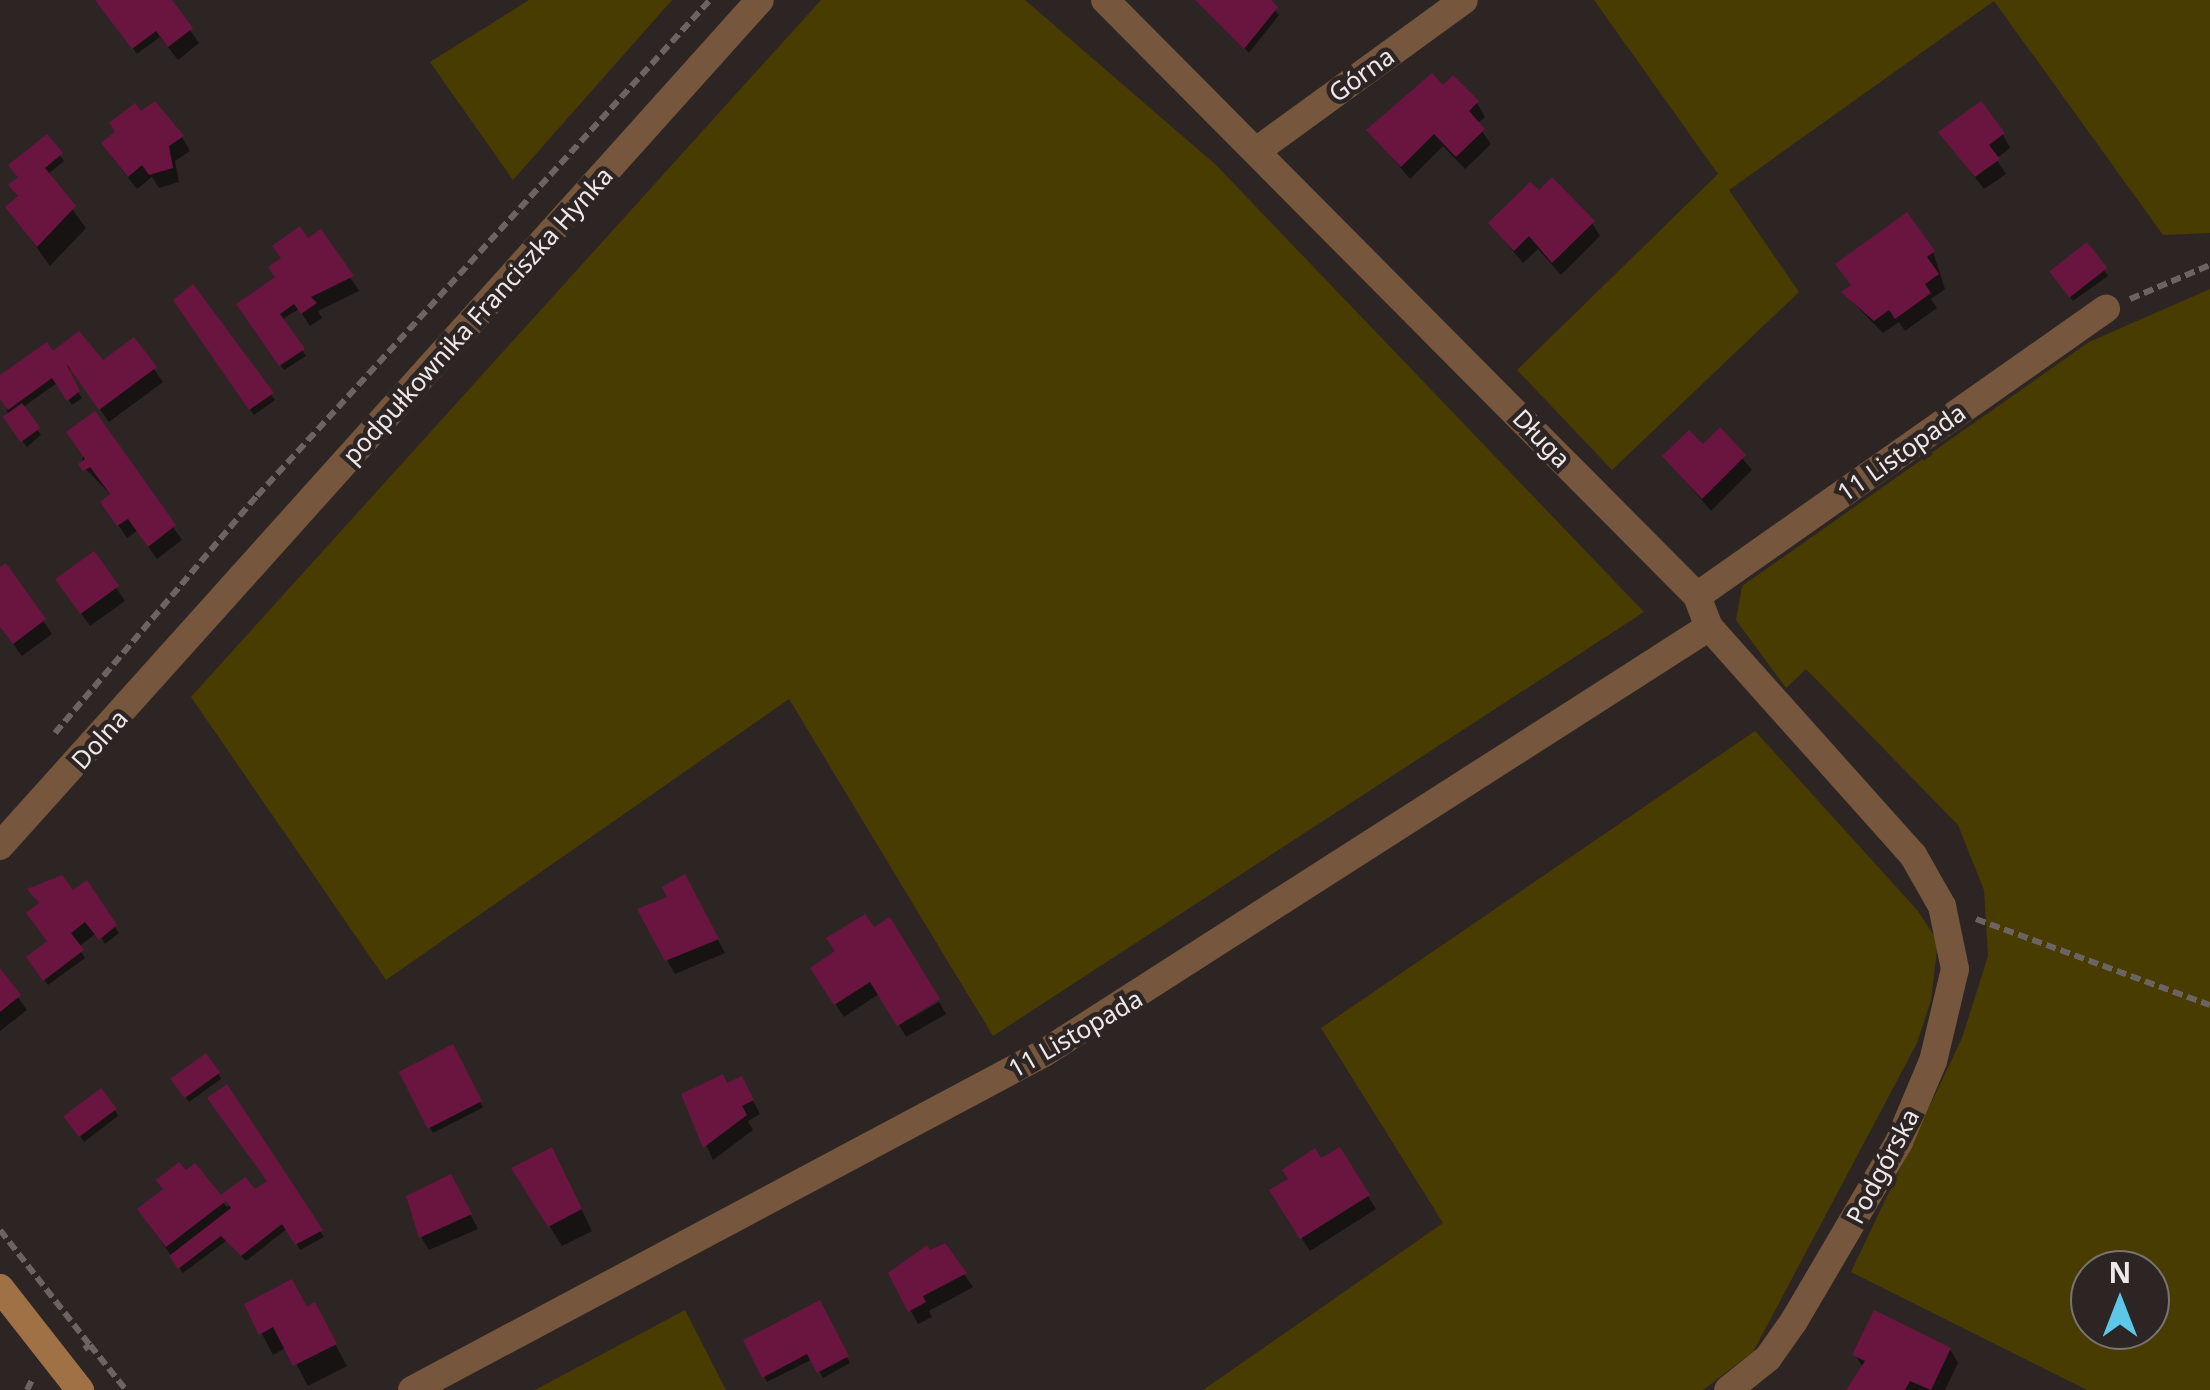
<!DOCTYPE html>
<meta charset="utf-8">
<style>
body{margin:0}
#map{position:relative;width:2210px;height:1390px;overflow:hidden;background:#2d2524;font-family:"Noto Sans",sans-serif}
div>[style]{position:absolute}
.green>*{inset:0;background:#483c01}
.shadow>*{inset:0;background:#0007;transform-origin:0 0}
.building>*{inset:0;background:#6a153f;transform-origin:0 0}
.path>*{height:6px;margin-top:-3px;transform-origin:0;background:repeating-linear-gradient(90deg,#6b6463 0 10px,transparent 0 15px)}
.minor>*{height:28px;margin:-14px;padding:0 14px;transform-origin:14px;border-radius:14px;background:#76573d}
.secondary>*{height:28px;margin:-14px;padding:0 14px;transform-origin:14px;border-radius:14px;background:#a17146}
span{translate:-50% -50%;white-space:nowrap;text-align:center;line-height:1.15;-webkit-text-stroke:9px #2d2524;paint-order:stroke}
.street-label{font-size:25px;color:#eee9e8}
.north{position:absolute;left:2070px;top:1250px;width:100px;height:100px;box-sizing:border-box;background:#2d2524;border:2px solid #7a7372;border-radius:50%;rotate:0deg;font-size:28px;font-weight:700;line-height:40px;text-align:center;color:#eee9e8}
.north::after{content:'';display:block;margin:auto;width:35px;height:45px;background:#5dc7e8;clip-path:polygon(50% 0,100% 100%,50% 72%,0 100%)}
</style>
<div id="map">
<div class="green">
<div style="clip-path:polygon(529px 0,672px 0,513px 180px,430px 62px)"></div>
<div style="clip-path:polygon(821px 0,1025px 0,1216px 165px,1644px 612px,993px 1036px,789px 699px,386px 980px,191px 697px)"></div>
<div style="clip-path:polygon(1594px 0,2210px 0,2210px 233px,2163px 235px,1994px 1px,1729px 190px,1799px 292px,1612px 470px,1517px 370px,1718px 174px)"></div>
<div style="clip-path:polygon(evenodd,2210px 289px,2210px 1390px,2087px 1390px,1851px 1272px,1962px 1038px,1988px 956px,1984px 890px,1958px 825px,1806px 669px,1786px 688px,1736px 620px,1742px 586px,2089px 342px,2210px 289px,2090px 1270px,2150px 1270px,2150px 1330px,2090px 1330px,2090px 1270px)"></div>
<div style="clip-path:polygon(1755px 731px,1918px 911px,1938px 942px,1931px 1000px,1917px 1043px,1753px 1352px,1703px 1390px,1203px 1390px,1443px 1223px,1321px 1028px)"></div>
<div style="clip-path:polygon(685px 1310px,726px 1390px,535px 1390px)"></div>
</div>
<div class="shadow">
<div style="clip-path:polygon(97px 0,169px 0,199px 43px,178px 60px,160px 37px,137px 54px)"></div>
<div style="clip-path:polygon(1197px 0,1267px 0,1279px 15px,1249px 53px)"></div>
<div style="clip-path:polygon(1443px 88px,1477px 103px,1485px 117px,1477px 124px,1491px 144px,1465px 169px,1443px 146px,1410px 179px,1370px 131px)"></div>
<div style="clip-path:polygon(141px 115px,182px 137px,190px 151px,175px 161px,179px 182px,159px 188px,152px 177px,137px 189px,112px 157px)"></div>
<div style="clip-path:polygon(1941px 133px,2003px 135px,2010px 148px,1996px 159px,2006px 174px,1984px 189px)"></div>
<div style="clip-path:polygon(47px 138px,64px 161px,47px 175px,86px 228px,50px 266px,8px 208px,19px 199px,12px 186px)"></div>
<div style="clip-path:polygon(1592px 223px,1600px 236px,1561px 275px,1538px 249px,1523px 263px,1491px 224px)"></div>
<div style="clip-path:polygon(321px 233px,359px 291px,318px 311px,322px 318px,310px 326px,299px 309px,281px 320px,306px 356px,284px 370px,243px 311px)"></div>
<div style="clip-path:polygon(2087px 246px,2108px 276px,2073px 301px,2056px 277px)"></div>
<div style="clip-path:polygon(1933px 252px,1945px 289px,1931px 299px,1937px 308px,1905px 331px,1899px 322px,1883px 333px,1844px 293px)"></div>
<div style="clip-path:polygon(193px 288px,275px 400px,254px 415px,179px 307px)"></div>
<div style="clip-path:polygon(134px 341px,163px 382px,109px 422px,71px 368px,65px 373px,82px 398px,72px 405px,57px 383px,22px 408px,41px 435px,27px 447px,10px 424px,0 378px,52px 354px,103px 364px)"></div>
<div style="clip-path:polygon(95px 415px,182px 540px,157px 559px,137px 531px,127px 538px,112px 516px,112px 496px,81px 464px)"></div>
<div style="clip-path:polygon(1720px 431px,1752px 470px,1711px 511px,1665px 457px,1703px 448px)"></div>
<div style="clip-path:polygon(94px 555px,125px 601px,90px 626px,67px 594px)"></div>
<div style="clip-path:polygon(6px 566px,52px 634px,22px 656px,0 626px,0 570px)"></div>
<div style="clip-path:polygon(87px 883px,119px 933px,105px 944px,98px 932px,78px 947px,85px 958px,48px 985px,32px 963px,51px 946px,37px 927px,40px 905px,31px 890px,79px 902px)"></div>
<div style="clip-path:polygon(692px 891px,725px 953px,675px 974px,667px 960px,671px 898px)"></div>
<div style="clip-path:polygon(864px 917px,879px 994px,844px 1017px,821px 982px)"></div>
<div style="clip-path:polygon(0 972px,27px 1010px,0 1031px)"></div>
<div style="left:939px;top:1002px;width:14px;height:46px;rotate:60deg"></div>
<div style="left:452px;top:1047px;width:68px;height:56px;rotate:63deg"></div>
<div style="clip-path:polygon(218px 1073px,221px 1079px,189px 1102px,173px 1079px)"></div>
<div style="clip-path:polygon(741px 1079px,760px 1114px,748px 1121px,753px 1130px,713px 1160px,684px 1096px)"></div>
<div style="clip-path:polygon(227px 1087px,324px 1237px,300px 1250px,288px 1228px,246px 1261px,226px 1241px,183px 1273px,140px 1210px,194px 1166px,227px 1207px,270px 1182px)"></div>
<div style="clip-path:polygon(115px 1110px,118px 1116px,84px 1142px,71px 1124px)"></div>
<div style="clip-path:polygon(1339px 1150px,1376px 1209px,1310px 1251px,1280px 1205px)"></div>
<div style="clip-path:polygon(563px 1171px,592px 1231px,562px 1246px,527px 1190px)"></div>
<div style="clip-path:polygon(458px 1191px,478px 1229px,429px 1250px,421px 1237px)"></div>
<div style="clip-path:polygon(944px 1246px,973px 1287px,929px 1311px,932px 1317px,918px 1324px,891px 1274px)"></div>
<div style="clip-path:polygon(819px 1303px,850px 1363px,823px 1378px,813px 1359px,767px 1382px,746px 1342px)"></div>
<div style="clip-path:polygon(247px 1305px,307px 1310px,326px 1327px,347px 1366px,308px 1386px,287px 1347px,273px 1355px)"></div>
<div style="clip-path:polygon(1950px 1349px,1958px 1363px,1945px 1390px,1850px 1390px,1864px 1369px,1855px 1355px)"></div>
</div>
<div class="building">
<div style="clip-path:polygon(95px 0,172px 0,193px 28px,168px 47px,156px 31px,132px 49px)"></div>
<div style="clip-path:polygon(1195px 0,1271px 0,1278px 7px,1244px 49px)"></div>
<div style="clip-path:polygon(1432px 73px,1443px 85px,1453px 75px,1479px 101px,1469px 111px,1485px 129px,1456px 157px,1434px 134px,1401px 167px,1366px 130px)"></div>
<div style="clip-path:polygon(155px 101px,184px 136px,169px 146px,173px 168px,149px 175px,142px 165px,128px 177px,101px 143px,115px 132px,109px 123px,135px 103px,141px 111px)"></div>
<div style="clip-path:polygon(1981px 101px,2005px 133px,1989px 145px,2000px 159px,1975px 177px,1938px 132px)"></div>
<div style="clip-path:polygon(47px 134px,63px 153px,45px 168px,76px 206px,37px 247px,5px 207px,18px 196px,8px 185px,18px 177px,8px 165px)"></div>
<div style="clip-path:polygon(1552px 177px,1595px 221px,1552px 263px,1529px 236px,1514px 251px,1488px 223px,1530px 182px,1539px 190px)"></div>
<div style="clip-path:polygon(1907px 212px,1935px 251px,1927px 257px,1939px 274px,1925px 284px,1931px 293px,1895px 319px,1889px 310px,1874px 321px,1841px 292px,1851px 285px,1835px 264px)"></div>
<div style="clip-path:polygon(300px 226px,308px 238px,321px 229px,354px 276px,311px 297px,317px 303px,301px 314px,294px 304px,280px 314px,305px 349px,279px 366px,236px 304px,275px 277px,268px 267px,281px 258px,272px 246px)"></div>
<div style="left:2087px;top:242px;width:33px;height:48px;rotate:52deg"></div>
<div style="clip-path:polygon(193px 284px,274px 393px,249px 410px,173px 300px)"></div>
<div style="clip-path:polygon(79px 331px,103px 360px,134px 337px,157px 367px,99px 410px,66px 363px,80px 391px,67px 401px,52px 378px,8px 410px,0 399px,0 375px,47px 342px,53px 351px)"></div>
<div style="left:22px;top:403px;width:31px;height:24px;rotate:54deg"></div>
<div style="clip-path:polygon(95px 411px,176px 525px,148px 547px,128px 519px,117px 526px,100px 502px,110px 494px,90px 467px,83px 471px,78px 464px,85px 459px,66px 432px)"></div>
<div style="clip-path:polygon(1720px 427px,1746px 455px,1702px 499px,1662px 456px,1689px 430px,1703px 444px)"></div>
<div style="left:94px;top:551px;width:43px;height:48px;rotate:54deg"></div>
<div style="clip-path:polygon(6px 563px,46px 619px,13px 644px,0 627px,0 567px)"></div>
<div style="clip-path:polygon(685px 874px,719px 939px,665px 961px,637px 909px,667px 897px,662px 887px)"></div>
<div style="clip-path:polygon(62px 875px,73px 890px,87px 880px,117px 925px,99px 940px,85px 922px,71px 933px,84px 950px,43px 981px,26px 957px,47px 941px,26px 913px,39px 903px,27px 889px)"></div>
<div style="clip-path:polygon(865px 914px,874px 927px,890px 917px,940px 999px,897px 1026px,870px 982px,834px 1005px,810px 968px,835px 951px,826px 938px)"></div>
<div style="clip-path:polygon(0 968px,21px 995px,0 1012px)"></div>
<div style="left:453px;top:1044px;width:64px;height:61px;rotate:63deg"></div>
<div style="left:206px;top:1053px;width:24px;height:44px;rotate:54deg"></div>
<div style="clip-path:polygon(723px 1074px,727px 1083px,742px 1076px,754px 1100px,742px 1106px,747px 1115px,703px 1148px,681px 1094px)"></div>
<div style="clip-path:polygon(227px 1084px,323px 1230px,295px 1245px,282px 1224px,241px 1256px,221px 1236px,178px 1269px,169px 1256px,231px 1208px,226px 1201px,166px 1247px,137px 1209px,163px 1189px,156px 1180px,179px 1162px,186px 1170px,195px 1163px,221px 1195px,245px 1177px,255px 1189px,267px 1181px,207px 1098px)"></div>
<div style="left:101px;top:1088px;width:26px;height:47px;rotate:53deg"></div>
<div style="clip-path:polygon(552px 1147px,582px 1209px,548px 1227px,511px 1168px)"></div>
<div style="clip-path:polygon(1340px 1147px,1370px 1195px,1300px 1239px,1269px 1190px,1288px 1179px,1282px 1170px,1315px 1148px,1321px 1158px)"></div>
<div style="clip-path:polygon(451px 1174px,472px 1214px,419px 1238px,406px 1196px)"></div>
<div style="clip-path:polygon(945px 1243px,967px 1273px,923px 1296px,926px 1302px,908px 1312px,888px 1273px,927px 1245px,930px 1250px)"></div>
<div style="clip-path:polygon(292px 1279px,307px 1307px,315px 1302px,337px 1344px,293px 1366px,273px 1327px,259px 1335px,244px 1304px)"></div>
<div style="clip-path:polygon(820px 1300px,849px 1356px,817px 1373px,807px 1354px,762px 1378px,743px 1340px)"></div>
<div style="clip-path:polygon(1874px 1310px,1951px 1348px,1931px 1390px,1910px 1381px,1905px 1390px,1846px 1390px,1865px 1361px,1852px 1355px)"></div>
</div>
<div class="path">
<div style="left:2130px;top:299px;width:87px;rotate:-23deg"></div>
<div style="left:55px;top:733px;width:311px;rotate:-49.6deg"></div>
<div style="left:257px;top:496px;width:672px;rotate:-47.59deg"></div>
<div style="left:1976px;top:919px;width:249px;rotate:20.2deg"></div>
<div style="left:0;top:1230px;width:146px;rotate:52deg"></div>
<div style="left:90px;top:1345px;width:7px;rotate:146deg"></div>
<div style="left:90px;top:1345px;width:58px;rotate:51.3deg"></div>
<div style="left:27px;top:1390px;width:11px;rotate:-63deg"></div>
</div>
<div class="minor">
<div style="left:1105px;top:0;width:840px;rotate:45.19deg"></div>
<div style="left:1697px;top:596px;width:33px;rotate:69deg"></div>
<div style="left:1709px;top:627px;width:306px;rotate:48.2deg"></div>
<div style="left:1913px;top:855px;width:59px;rotate:60.4deg"></div>
<div style="left:1942px;top:906px;width:64px;rotate:78.3deg"></div>
<div style="left:1955px;top:969px;width:95px;rotate:103.4deg"></div>
<div style="left:1933px;top:1061px;width:88px;rotate:112.8deg"></div>
<div style="left:1899px;top:1142px;width:208px;rotate:120.4deg"></div>
<div style="left:1794px;top:1321px;width:45px;rotate:125.1deg"></div>
<div style="left:1768px;top:1358px;width:51px;rotate:141.3deg"></div>
<div style="left:1259px;top:149px;width:253px;rotate:-36deg"></div>
<div style="left:1697px;top:596px;width:500px;rotate:-35.1deg"></div>
<div style="left:0;top:846px;width:1137px;rotate:-48.07deg"></div>
<div style="left:412px;top:1390px;width:716px;rotate:-28.07deg"></div>
<div style="left:1044px;top:1053px;width:790px;rotate:-32.64deg"></div>
</div>
<div class="secondary">
<div style="left:0;top:1288px;width:130px;rotate:51.9deg"></div>
</div>
<div class="street-label">
<span style="left:1361px;top:74px;rotate:-36deg">Górna</span>
<span style="left:477px;top:315px;rotate:-48deg">podpułkownika Franciszka Hynka</span>
<span style="left:1542px;top:438px;rotate:46deg">Długa</span>
<span style="left:1901px;top:452px;rotate:-35deg">11 Listopada</span>
<span style="left:99px;top:739px;rotate:-48deg">Dolna</span>
<span style="left:1075px;top:1033px;rotate:-30deg">11 Listopada</span>
<span style="left:1882px;top:1166px;rotate:-62deg">Podgórska</span>
</div>
<div class="north">N</div>
</div>
